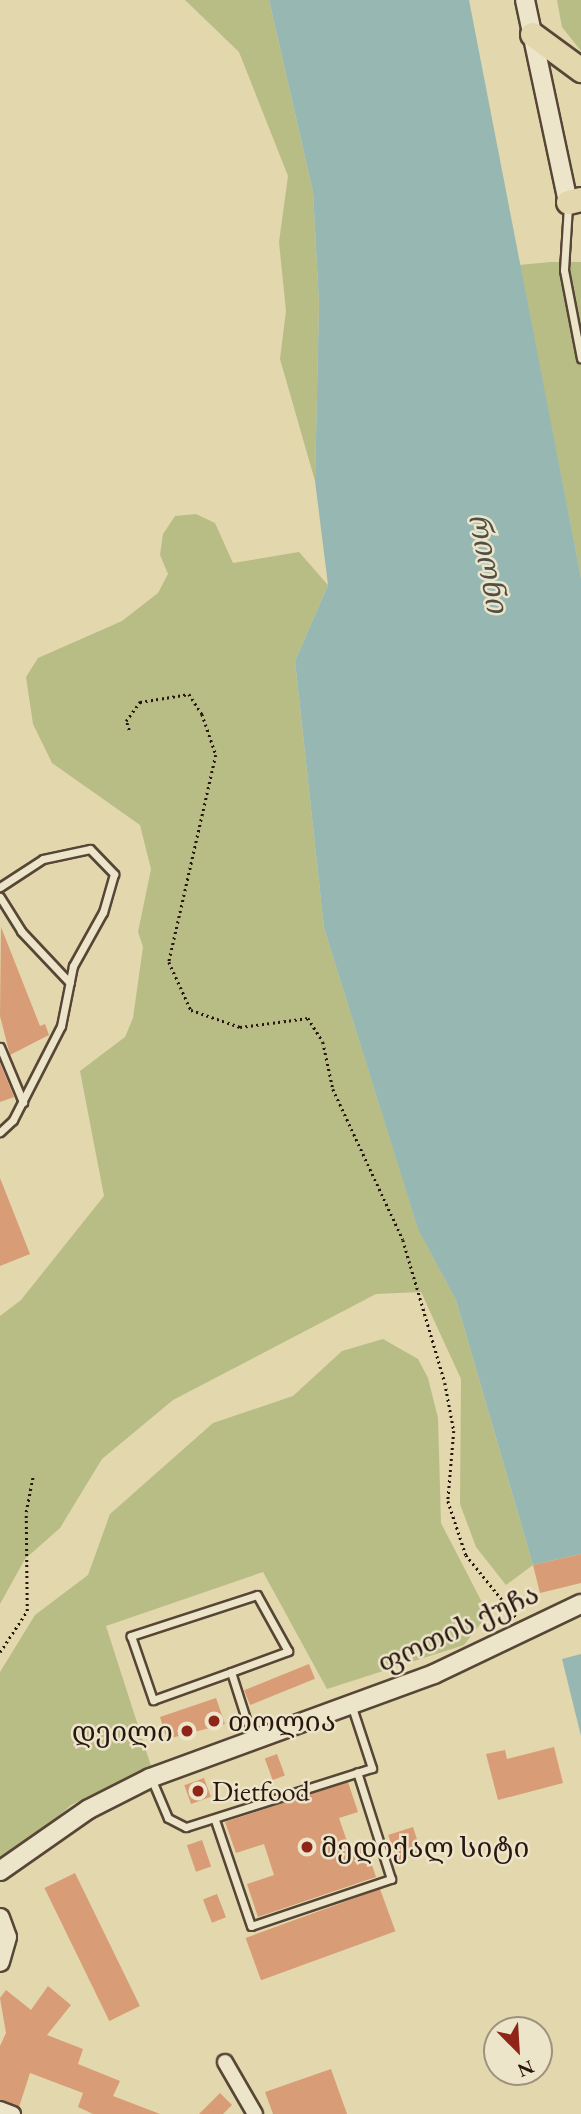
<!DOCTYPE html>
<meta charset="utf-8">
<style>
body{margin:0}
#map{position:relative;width:581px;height:2114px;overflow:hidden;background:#e3d7ad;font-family:"EB Garamond","Noto Serif Georgian",serif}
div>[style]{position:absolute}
.green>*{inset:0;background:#b8bd86}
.water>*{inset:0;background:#97b8b2}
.building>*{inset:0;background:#d89c76;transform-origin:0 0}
.path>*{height:2.5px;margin-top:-1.25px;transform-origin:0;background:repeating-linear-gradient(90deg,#28160f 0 2px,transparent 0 5.5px)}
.roads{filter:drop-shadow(2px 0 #574636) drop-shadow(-2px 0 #574636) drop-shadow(0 2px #574636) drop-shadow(0 -2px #574636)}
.service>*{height:7px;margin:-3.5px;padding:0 3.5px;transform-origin:3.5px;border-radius:3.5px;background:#ede5ca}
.minor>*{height:14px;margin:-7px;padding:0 7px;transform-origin:7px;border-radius:7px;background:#ede5ca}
.tertiary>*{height:18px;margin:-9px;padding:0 9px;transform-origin:9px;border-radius:9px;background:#ede5ca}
.primary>*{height:23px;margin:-11.5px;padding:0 11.5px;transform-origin:11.5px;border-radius:11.5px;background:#e3d7ad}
.dots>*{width:19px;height:19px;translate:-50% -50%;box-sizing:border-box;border:4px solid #ede5ca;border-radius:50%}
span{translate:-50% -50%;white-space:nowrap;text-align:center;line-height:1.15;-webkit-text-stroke:5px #ede5ca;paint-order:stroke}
.street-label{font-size:28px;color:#28160f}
.poi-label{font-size:28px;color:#28160f}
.left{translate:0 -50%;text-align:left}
.right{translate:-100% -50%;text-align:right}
.water-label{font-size:30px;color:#4f4f48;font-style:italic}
.north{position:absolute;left:483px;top:2016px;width:70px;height:70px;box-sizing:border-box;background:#ede5ca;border:2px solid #9e927f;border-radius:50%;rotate:156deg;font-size:19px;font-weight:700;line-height:28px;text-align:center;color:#28160f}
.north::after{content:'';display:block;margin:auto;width:24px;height:32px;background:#8f2418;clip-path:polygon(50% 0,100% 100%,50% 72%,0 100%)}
</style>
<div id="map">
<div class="green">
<div style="clip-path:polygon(185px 0,269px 0,313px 192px,319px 304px,315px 481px,280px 359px,286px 311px,279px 242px,288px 176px,239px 52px)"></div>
<div style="clip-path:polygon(557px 0,581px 0,581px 51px,562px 27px)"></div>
<div style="clip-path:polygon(551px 262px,581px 262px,581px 578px,519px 265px)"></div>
<div style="clip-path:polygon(196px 514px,215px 523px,233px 563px,299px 552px,328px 585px,295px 661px,324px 928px,418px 1228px,456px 1300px,533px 1565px,506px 1585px,476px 1547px,460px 1504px,461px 1379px,421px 1292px,376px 1294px,173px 1400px,102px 1459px,60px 1528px,25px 1559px,0 1604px,0 1316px,21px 1300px,104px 1196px,80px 1071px,125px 1037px,133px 1018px,143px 947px,138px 932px,151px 869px,140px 825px,52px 763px,33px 724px,26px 677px,38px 658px,122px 621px,158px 593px,168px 574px,160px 555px,163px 534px,175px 516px)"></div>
<div style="clip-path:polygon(383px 1339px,418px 1359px,428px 1378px,438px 1418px,441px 1523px,488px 1614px,464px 1645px,327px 1689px,263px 1572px,106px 1626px,151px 1766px,71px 1805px,0 1869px,0 1672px,35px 1615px,88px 1575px,110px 1514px,213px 1423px,293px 1396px,342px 1351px)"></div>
</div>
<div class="water">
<div style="clip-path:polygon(269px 0,469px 0,581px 578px,581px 1554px,533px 1565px,456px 1300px,418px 1229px,324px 928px,295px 661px,328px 585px,315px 481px,319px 304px,313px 192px)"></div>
<div style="clip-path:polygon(581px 1654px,581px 1736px,562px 1659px)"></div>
</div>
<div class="building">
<div style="clip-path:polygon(1px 927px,40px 1026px,45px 1024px,49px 1035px,10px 1055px,0 1016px)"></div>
<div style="clip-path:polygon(0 1063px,14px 1097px,0 1102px)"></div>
<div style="clip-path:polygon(0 1178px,30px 1254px,0 1266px)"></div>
<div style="clip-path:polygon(581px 1554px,581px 1583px,540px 1593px,533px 1565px)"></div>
<div style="left:309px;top:1664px;width:16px;height:70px;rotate:68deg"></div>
<div style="clip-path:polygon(216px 1698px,225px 1724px,167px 1739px,160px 1717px)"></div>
<div style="clip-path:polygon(554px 1747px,563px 1783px,498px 1800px,486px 1754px,505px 1750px,507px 1759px)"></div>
<div style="left:277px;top:1754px;width:23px;height:13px;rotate:70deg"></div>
<div style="left:204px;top:1778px;width:20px;height:21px;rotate:70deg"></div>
<div style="clip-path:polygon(348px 1782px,358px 1812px,339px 1818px,350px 1850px,365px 1844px,376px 1877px,258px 1917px,247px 1884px,274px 1875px,264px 1844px,236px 1853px,225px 1822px)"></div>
<div style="left:413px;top:1827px;width:28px;height:26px;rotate:72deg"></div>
<div style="left:202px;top:1840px;width:28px;height:16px;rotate:71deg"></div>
<div style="left:75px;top:1873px;width:148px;height:34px;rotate:64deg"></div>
<div style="left:380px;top:1889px;width:45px;height:143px;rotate:70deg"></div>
<div style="left:217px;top:1894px;width:25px;height:15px;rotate:69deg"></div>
<div style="clip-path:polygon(48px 1986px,71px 2005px,47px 2035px,83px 2049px,78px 2064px,120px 2081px,113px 2096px,160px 2114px,93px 2114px,78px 2107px,83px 2093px,30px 2073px,19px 2107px,0 2100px,0 2046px,6px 2033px,0 1998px,6px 1990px,31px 2010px)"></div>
<div style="clip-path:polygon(331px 2069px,347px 2114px,273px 2114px,265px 2092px)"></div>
<div style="clip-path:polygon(220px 2093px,232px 2105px,223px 2114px,199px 2114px)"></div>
</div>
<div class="path">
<div style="left:129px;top:730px;width:9px;rotate:-108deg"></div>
<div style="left:126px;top:721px;width:24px;rotate:-54deg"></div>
<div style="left:140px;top:702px;width:50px;rotate:-9.3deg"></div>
<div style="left:189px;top:694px;width:24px;rotate:57deg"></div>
<div style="left:202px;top:714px;width:43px;rotate:71.1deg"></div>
<div style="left:216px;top:755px;width:212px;rotate:102.8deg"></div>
<div style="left:169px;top:962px;width:53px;rotate:65.4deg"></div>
<div style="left:191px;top:1010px;width:52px;rotate:19.1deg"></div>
<div style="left:240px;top:1027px;width:69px;rotate:-7.5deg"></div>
<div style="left:308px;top:1018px;width:28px;rotate:58deg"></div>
<div style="left:323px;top:1042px;width:48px;rotate:78deg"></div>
<div style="left:333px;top:1089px;width:166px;rotate:65.1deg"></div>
<div style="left:403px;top:1240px;width:149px;rotate:73.6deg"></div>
<div style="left:445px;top:1383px;width:49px;rotate:79.4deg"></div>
<div style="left:454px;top:1431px;width:70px;rotate:94.9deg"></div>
<div style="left:448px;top:1501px;width:57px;rotate:71.6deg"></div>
<div style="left:466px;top:1555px;width:80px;rotate:51.1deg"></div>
<div style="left:0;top:1652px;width:49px;rotate:-56.6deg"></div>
<div style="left:27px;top:1611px;width:99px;rotate:-90.6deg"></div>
<div style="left:26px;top:1512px;width:38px;rotate:-79deg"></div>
</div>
<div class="roads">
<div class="service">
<div style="left:568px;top:206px;width:64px;rotate:93.6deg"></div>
<div style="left:564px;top:270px;width:90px;rotate:79.1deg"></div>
<div style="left:0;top:887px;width:51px;rotate:-33.1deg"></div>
<div style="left:43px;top:859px;width:48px;rotate:-12deg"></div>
<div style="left:90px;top:849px;width:35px;rotate:46deg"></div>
<div style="left:114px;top:874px;width:40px;rotate:106deg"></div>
<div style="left:103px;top:912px;width:62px;rotate:119.1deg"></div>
<div style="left:73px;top:966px;width:61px;rotate:101.3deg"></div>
<div style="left:61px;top:1026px;width:106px;rotate:117.1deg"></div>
<div style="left:13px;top:1120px;width:18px;rotate:137deg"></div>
<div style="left:0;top:897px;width:40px;rotate:58deg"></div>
<div style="left:21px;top:931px;width:71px;rotate:46.7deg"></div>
<div style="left:0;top:1047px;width:60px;rotate:67.3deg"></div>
<div style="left:231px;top:1672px;width:61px;rotate:-20.2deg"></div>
<div style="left:288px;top:1651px;width:64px;rotate:-119deg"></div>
<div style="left:257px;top:1595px;width:133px;rotate:162deg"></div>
<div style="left:131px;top:1636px;width:68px;rotate:71deg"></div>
<div style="left:153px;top:1700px;width:83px;rotate:-19.7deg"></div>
<div style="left:231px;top:1672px;width:69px;rotate:72.3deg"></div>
<div style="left:151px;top:1778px;width:43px;rotate:67deg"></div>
<div style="left:168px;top:1818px;width:20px;rotate:27deg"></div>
<div style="left:186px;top:1827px;width:195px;rotate:-17.6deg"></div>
<div style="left:372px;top:1768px;width:67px;rotate:-108.2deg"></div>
<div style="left:215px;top:1820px;width:112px;rotate:71.2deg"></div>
<div style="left:251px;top:1926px;width:148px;rotate:-18.6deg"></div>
<div style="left:391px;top:1879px;width:112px;rotate:-107.6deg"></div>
</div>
<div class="minor">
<div style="left:225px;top:2062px;width:60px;rotate:60deg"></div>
<div style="left:0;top:2109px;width:14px;rotate:21deg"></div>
</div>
<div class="tertiary">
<div style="left:525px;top:0;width:207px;rotate:78deg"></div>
<div style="left:0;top:1871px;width:108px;rotate:-34.9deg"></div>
<div style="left:89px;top:1809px;width:68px;rotate:-26.9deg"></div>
<div style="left:150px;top:1778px;width:302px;rotate:-20.1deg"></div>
<div style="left:434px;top:1674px;width:163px;rotate:-25.5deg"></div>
<div style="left:0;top:1918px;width:20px;rotate:70deg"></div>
<div style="left:7px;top:1937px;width:26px;rotate:106deg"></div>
</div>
<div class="primary">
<div style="left:532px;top:34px;width:61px;rotate:36.3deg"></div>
<div style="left:568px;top:202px;width:13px;rotate:-13deg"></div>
</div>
</div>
<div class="dots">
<div style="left:214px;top:1721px;background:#8f2418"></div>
<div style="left:187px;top:1731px;background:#8f2418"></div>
<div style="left:198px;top:1791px;background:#8f2418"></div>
<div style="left:307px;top:1847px;background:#8f2418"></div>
</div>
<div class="street-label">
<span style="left:458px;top:1628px;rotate:-25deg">ფოთის ქუჩა</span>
</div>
<div class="poi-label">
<span class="left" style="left:228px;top:1721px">თოლია</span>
<span class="right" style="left:173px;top:1731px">დეილი</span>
<span class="left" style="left:212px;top:1791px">Dietfood</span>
<span class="left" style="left:321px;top:1847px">მედიქალ სიტი</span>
</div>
<div class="water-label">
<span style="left:488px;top:563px;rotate:79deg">რიონი</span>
</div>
<div class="north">N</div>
</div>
